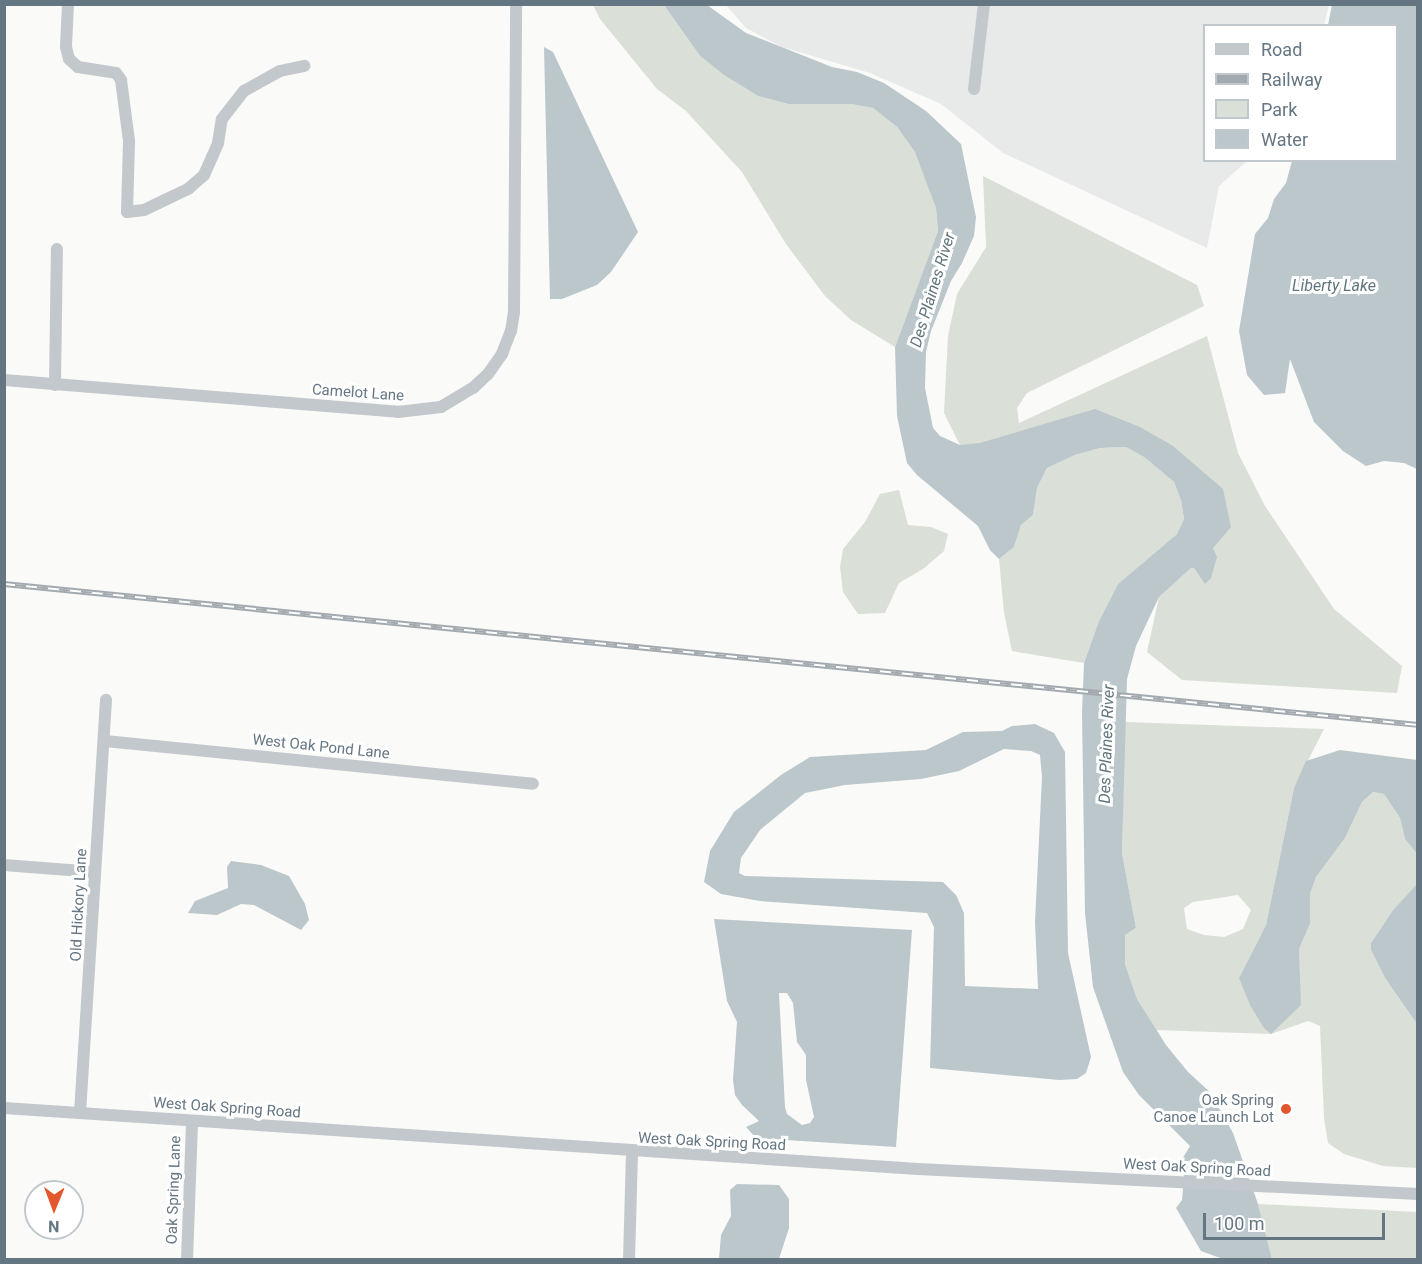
<!DOCTYPE html>
<style>
body{margin:0}
#map{position:relative;width:1422px;height:1264px;overflow:hidden;background:#fafaf8;font-family:Roboto,sans-serif}
div>[style]{position:absolute}
.built>*{inset:0;background:#e8e9e9}
.green>*{inset:0;background:#dadfd7}
.water>*{inset:0;background:#bbc7cb}
.street>*{height:12px;margin:-6px;padding:0 6px;transform-origin:6px;border-radius:6px;background:#c3c8cc}
.rail>*{height:6px;margin-top:-3px;transform-origin:0;background:repeating-linear-gradient(90deg,#fff 0 11px,#a2aab0 0 22px);box-sizing:border-box;border-block:2px solid #a2aab0}
.dots>*{width:16px;height:16px;translate:-50% -50%;box-sizing:border-box;border:3px solid #fff;border-radius:50%}
span{translate:-50% -50%;white-space:nowrap;text-align:center;line-height:1.15;-webkit-text-stroke:6px #fff;paint-order:stroke}
.street-label{font-size:15px;color:#657683}
.poi-label{font-size:15px;color:#657683}
.right{translate:-100% -50%;text-align:right}
.water-label{font-size:16px;color:#60757c;font-style:italic}
.frame{position:absolute;inset:0;border:6px solid #657683;pointer-events:none}
.legend{position:absolute;left:1203px;top:24px;width:195px;height:138px;box-sizing:border-box;background:#fff;border:2px solid #c1c8cd;margin:0;padding:8px 10px;list-style:none;font-size:18px;color:#657683}
.legend li{display:flex;align-items:center;gap:12px;height:30px}
.legend b{width:30px;border:2px solid #c1c8cd}
.north{position:absolute;left:24px;top:1180px;width:60px;height:60px;box-sizing:border-box;background:#fff;border:2px solid #c1c8cd;border-radius:50%;rotate:181deg;font-size:16px;font-weight:700;line-height:24px;text-align:center;color:#657683}
.north::after{content:'';display:block;margin:auto;width:21px;height:27px;background:#e4572e;clip-path:polygon(50% 0,100% 100%,50% 72%,0 100%)}
.scale{position:absolute;left:1203px;top:1213px;width:182px;height:27px;box-sizing:border-box;border:3px solid #657683;border-top:0;padding-left:8px;font-size:18px;line-height:21px;white-space:nowrap;color:#657683;-webkit-text-stroke:4px #fff;paint-order:stroke}
</style>
<div id="map">
<div class="built">
<div style="clip-path:polygon(726px 5px,1329px 5px,1324px 25px,1204px 26px,1204px 160px,1247px 161px,1219px 186px,1207px 248px,1003px 153px,941px 104px,870px 73px,782px 47px,746px 28px)"></div>
</div>
<div class="green">
<div style="clip-path:polygon(593px 5px,664px 5px,700px 56px,724px 75px,758px 96px,788px 104px,851px 104px,873px 108px,897px 127px,915px 152px,927px 180px,936px 208px,938px 231px,895px 347px,851px 320px,825px 296px,786px 244px,742px 172px,686px 111px,657px 89px,600px 19px)"></div>
<div style="clip-path:polygon(983px 176px,1197px 285px,1204px 306px,1027px 393px,1017px 408px,1019px 423px,1207px 336px,1238px 453px,1265px 506px,1334px 609px,1402px 666px,1397px 693px,1182px 680px,1147px 652px,1159px 597px,1213px 548px,1173px 446px,960px 445px,944px 413px,948px 336px,957px 294px,986px 247px)"></div>
<div style="clip-path:polygon(1126px 447px,1144px 457px,1174px 482px,1181px 500px,1184px 519px,1177px 534px,1118px 584px,1099px 621px,1084px 663px,1012px 651px,1004px 613px,999px 559px,1014px 547px,1021px 525px,1033px 515px,1037px 488px,1047px 468px,1075px 455px,1100px 448px)"></div>
<div style="clip-path:polygon(899px 490px,908px 525px,931px 527px,948px 534px,944px 551px,923px 569px,899px 583px,885px 613px,858px 614px,843px 592px,840px 567px,843px 549px,865px 522px,880px 494px)"></div>
<div style="clip-path:polygon(evenodd,1125px 722px,1324px 729px,1294px 788px,1266px 925px,1239px 978px,1300px 1005px,1299px 949px,1310px 924px,1310px 894px,1316px 877px,1345px 838px,1362px 802px,1373px 792px,1384px 794px,1400px 818px,1405px 839px,1417px 854px,1417px 884px,1393px 910px,1371px 943px,1371px 950px,1385px 978px,1417px 1024px,1417px 1168px,1383px 1166px,1344px 1154px,1328px 1143px,1324px 1118px,1320px 1026px,1308px 1021px,1271px 1034px,1156px 1030px,1137px 999px,1125px 964px,1125px 935px,1136px 928px,1122px 853px,1125px 722px,1238px 895px,1251px 910px,1243px 929px,1224px 937px,1204px 935px,1187px 929px,1184px 908px,1193px 902px,1238px 895px)"></div>
<div style="clip-path:polygon(1258px 1204px,1417px 1212px,1417px 1259px,1272px 1259px)"></div>
</div>
<div class="water">
<div style="clip-path:polygon(664px 5px,707px 5px,746px 33px,832px 67px,857px 72px,884px 83px,926px 111px,961px 144px,976px 217px,974px 236px,962px 263px,951px 281px,931px 331px,926px 352px,925px 388px,933px 428px,940px 436px,960px 445px,980px 443px,1095px 409px,1140px 427px,1173px 446px,1223px 489px,1231px 527px,1213px 548px,1217px 557px,1211px 578px,1205px 584px,1194px 568px,1191px 568px,1159px 597px,1136px 646px,1127px 679px,1122px 853px,1136px 928px,1125px 935px,1125px 964px,1137px 999px,1166px 1045px,1188px 1072px,1211px 1093px,1233px 1133px,1258px 1204px,1272px 1259px,1223px 1259px,1201px 1251px,1176px 1208px,1182px 1200px,1185px 1167px,1181px 1161px,1190px 1146px,1139px 1095px,1123px 1072px,1093px 987px,1085px 913px,1082px 712px,1084px 663px,1099px 621px,1118px 584px,1177px 534px,1184px 519px,1181px 500px,1174px 482px,1144px 457px,1126px 447px,1100px 448px,1075px 455px,1047px 468px,1037px 488px,1033px 515px,1021px 525px,1014px 547px,999px 559px,990px 550px,978px 526px,917px 475px,907px 463px,897px 416px,895px 347px,938px 231px,936px 208px,915px 152px,897px 127px,873px 108px,851px 104px,788px 104px,758px 96px,724px 75px,700px 56px)"></div>
<div style="clip-path:polygon(1332px 5px,1417px 5px,1417px 469px,1404px 463px,1384px 461px,1366px 466px,1343px 451px,1314px 422px,1290px 359px,1285px 393px,1264px 395px,1247px 375px,1239px 331px,1255px 234px,1268px 218px,1274px 199px,1286px 183px,1292px 161px,1396px 160px,1396px 26px,1328px 25px)"></div>
<div style="clip-path:polygon(544px 47px,553px 52px,638px 232px,611px 272px,597px 285px,562px 299px,550px 299px)"></div>
<div style="clip-path:polygon(evenodd,1035px 724px,1054px 733px,1065px 752px,1068px 953px,1091px 1057px,1086px 1073px,1077px 1079px,1059px 1080px,930px 1068px,934px 927px,927px 913px,760px 901px,721px 894px,704px 882px,710px 851px,734px 812px,781px 775px,810px 757px,926px 750px,963px 732px,1002px 731px,1012px 726px,1035px 724px,1004px 749px,1031px 751px,1040px 755px,1042px 777px,1035px 922px,1038px 989px,965px 986px,964px 913px,956px 895px,943px 882px,745px 876px,739px 873px,741px 858px,760px 830px,805px 793px,845px 785px,921px 779px,959px 771px,1004px 749px)"></div>
<div style="clip-path:polygon(1340px 750px,1417px 760px,1417px 854px,1405px 839px,1400px 818px,1384px 794px,1373px 792px,1362px 802px,1345px 838px,1316px 877px,1310px 894px,1310px 924px,1299px 949px,1301px 1005px,1271px 1034px,1264px 1028px,1250px 1005px,1239px 978px,1266px 925px,1294px 788px,1306px 761px)"></div>
<div style="clip-path:polygon(231px 861px,261px 865px,289px 876px,305px 904px,309px 920px,301px 930px,254px 905px,241px 904px,217px 915px,188px 913px,195px 901px,228px 888px,227px 867px)"></div>
<div style="clip-path:polygon(1417px 884px,1417px 1024px,1385px 978px,1371px 950px,1371px 943px,1393px 910px)"></div>
<div style="clip-path:polygon(evenodd,714px 919px,912px 930px,896px 1147px,756px 1138px,746px 1127px,759px 1121px,742px 1105px,735px 1095px,733px 1080px,737px 1022px,727px 1001px,714px 919px,779px 993px,787px 993px,793px 1003px,797px 1042px,806px 1055px,806px 1080px,814px 1117px,810px 1123px,802px 1125px,787px 1114px,785px 1107px,779px 993px)"></div>
<div style="clip-path:polygon(737px 1184px,779px 1185px,789px 1199px,789px 1228px,779px 1259px,719px 1259px,721px 1235px,731px 1216px,730px 1190px)"></div>
</div>
<div class="street">
<div style="left:68px;top:4px;width:43px;rotate:92.7deg"></div>
<div style="left:66px;top:47px;width:12px;rotate:76deg"></div>
<div style="left:69px;top:59px;width:12px;rotate:42deg"></div>
<div style="left:78px;top:67px;width:38px;rotate:9deg"></div>
<div style="left:116px;top:73px;width:9px;rotate:54deg"></div>
<div style="left:121px;top:80px;width:62px;rotate:82.5deg"></div>
<div style="left:129px;top:141px;width:71px;rotate:91.6deg"></div>
<div style="left:127px;top:212px;width:17px;rotate:-7deg"></div>
<div style="left:144px;top:210px;width:49px;rotate:-25.5deg"></div>
<div style="left:188px;top:189px;width:21px;rotate:-41deg"></div>
<div style="left:204px;top:175px;width:35px;rotate:-66deg"></div>
<div style="left:218px;top:143px;width:24px;rotate:-81deg"></div>
<div style="left:222px;top:119px;width:36px;rotate:-52deg"></div>
<div style="left:244px;top:91px;width:41px;rotate:-29.1deg"></div>
<div style="left:280px;top:71px;width:25px;rotate:-12deg"></div>
<div style="left:974px;top:89px;width:86px;rotate:-83.3deg"></div>
<div style="left:4px;top:380px;width:395px;rotate:4.6deg"></div>
<div style="left:398px;top:412px;width:43px;rotate:-6.6deg"></div>
<div style="left:441px;top:407px;width:37px;rotate:-31deg"></div>
<div style="left:473px;top:388px;width:21px;rotate:-43deg"></div>
<div style="left:488px;top:374px;width:24px;rotate:-55deg"></div>
<div style="left:502px;top:354px;width:25px;rotate:-69deg"></div>
<div style="left:511px;top:331px;width:19px;rotate:-81deg"></div>
<div style="left:514px;top:312px;width:308px;rotate:-89.6deg"></div>
<div style="left:55px;top:385px;width:136px;rotate:-89.2deg"></div>
<div style="left:105px;top:741px;width:430px;rotate:5.7deg"></div>
<div style="left:4px;top:865px;width:91px;rotate:4.4deg"></div>
<div style="left:4px;top:1108px;width:916px;rotate:3.82deg"></div>
<div style="left:918px;top:1169px;width:501px;rotate:2.86deg"></div>
<div style="left:80px;top:1113px;width:414px;rotate:-86.4deg"></div>
<div style="left:187px;top:1260px;width:139px;rotate:-87.9deg"></div>
<div style="left:629px;top:1260px;width:108px;rotate:-88.4deg"></div>
</div>
<div class="rail">
<div style="left:4px;top:584px;width:1421px;rotate:5.69deg"></div>
</div>
<div class="dots">
<div style="left:1286px;top:1109px;background:#e4572e"></div>
</div>
<div class="street-label">
<span style="left:358px;top:393px;rotate:4deg">Camelot Lane</span>
<span style="left:321px;top:747px;rotate:6deg">West Oak Pond Lane</span>
<span style="left:79px;top:905px;rotate:-87deg">Old Hickory Lane</span>
<span style="left:227px;top:1108px;rotate:4deg">West Oak Spring Road</span>
<span style="left:712px;top:1142px;rotate:3deg">West Oak Spring Road</span>
<span style="left:1197px;top:1168px;rotate:3deg">West Oak Spring Road</span>
<span style="left:174px;top:1190px;rotate:-88deg">Oak Spring Lane</span>
</div>
<div class="poi-label">
<span class="right" style="left:1274px;top:1109px">Oak Spring<br>Canoe Launch Lot</span>
</div>
<div class="water-label">
<span style="left:1334px;top:286px">Liberty Lake</span>
<span style="left:933px;top:290px;rotate:-73deg">Des Plaines River</span>
<span style="left:1107px;top:744px;rotate:-88deg">Des Plaines River</span>
</div>
<div class="frame"></div>
<ul class="legend">
<li><b style="height:8px;background:#c3c8cc"></b>Road</li>
<li><b style="height:8px;background:#a2aab0"></b>Railway</li>
<li><b style="height:16px;background:#dadfd7"></b>Park</li>
<li><b style="height:16px;background:#bbc7cb"></b>Water</li>
</ul>
<div class="north">N</div>
<div class="scale">100 m</div>
</div>
